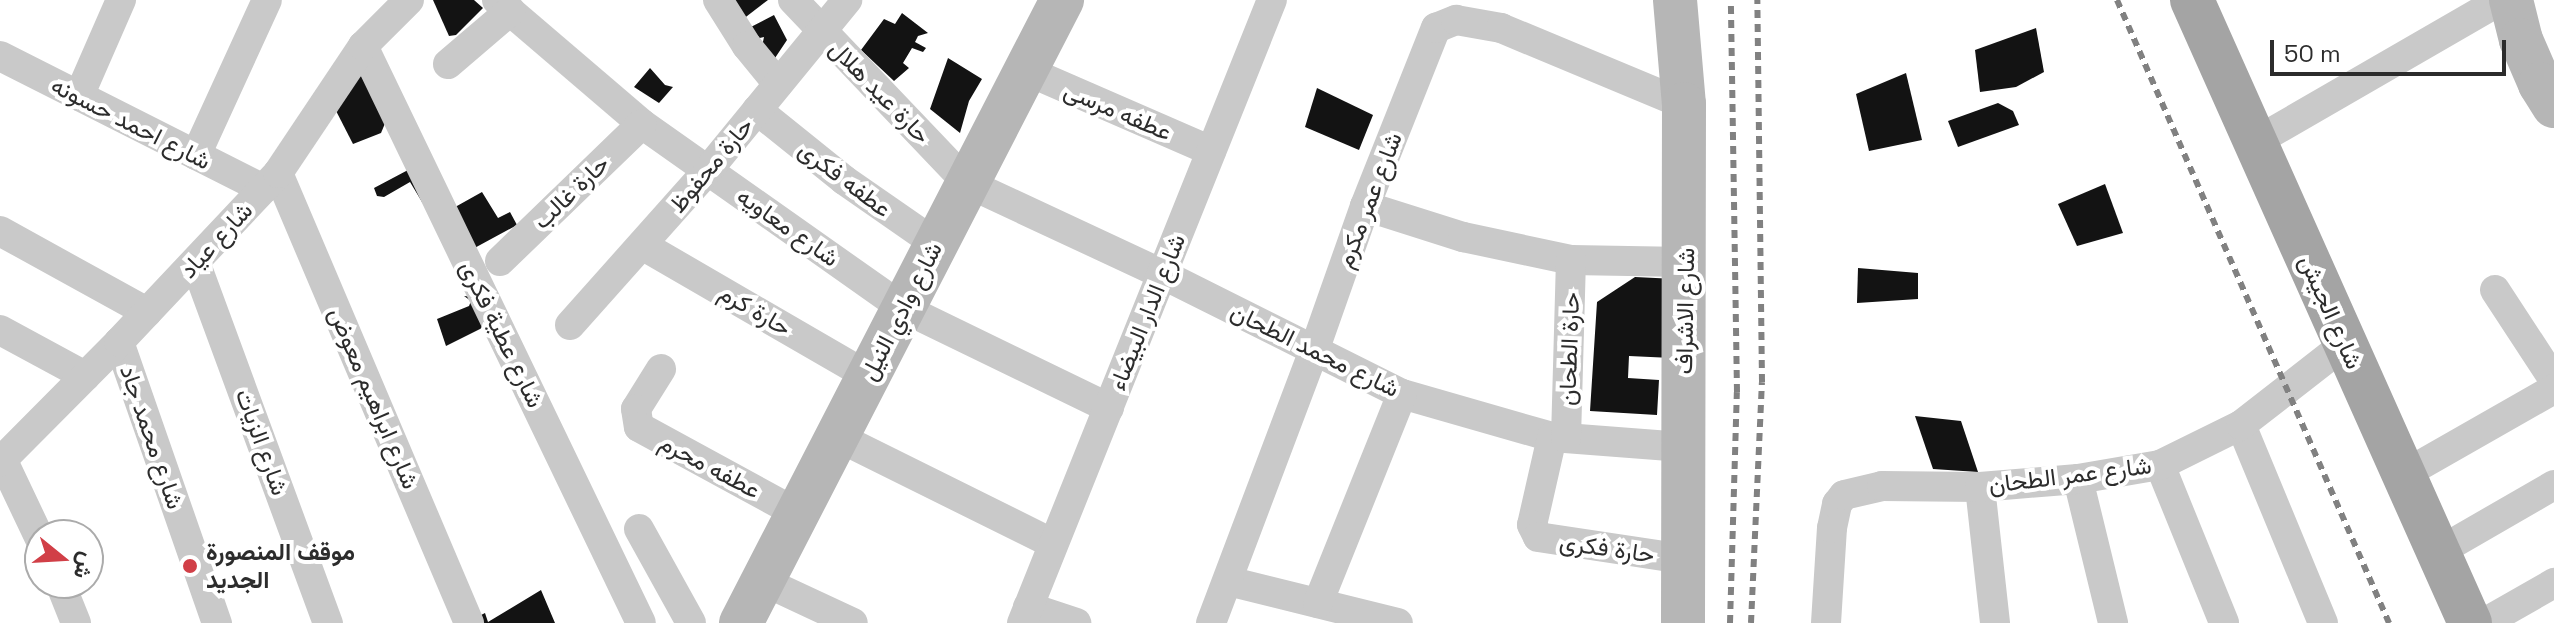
<!DOCTYPE html>
<meta charset="utf-8">
<style>
body{margin:0}
#map{position:relative;width:2554px;height:623px;overflow:hidden;background:#fff;font-family:"Space Grotesk",Vazirmatn,sans-serif}
div>[style]{position:absolute}
.building>*{inset:0;background:#131313}
.street>*{height:30px;margin:-15px;padding:0 15px;transform-origin:15px;border-radius:15px;background:#c9c9c9}
.secondary>*{height:44px;margin:-22px;padding:0 22px;transform-origin:22px;border-radius:22px;background:#b6b6b6}
.primary>*{height:44px;margin:-22px;padding:0 22px;transform-origin:22px;border-radius:22px;background:#a4a4a4}
.rail>*{height:6px;margin-top:-3px;transform-origin:0;background:repeating-linear-gradient(90deg,#818181 0 8px,transparent 0 14px)}
.dots>*{width:22px;height:22px;translate:-50% -50%;box-sizing:border-box;border:4px solid #fff;border-radius:50%}
span{translate:-50% -50%;white-space:nowrap;text-align:center;line-height:1.15;-webkit-text-stroke:8px #fff;paint-order:stroke}
.street-label{font-size:24px;color:#2c2c2c}
.poi-label{font-size:24px;color:#2c2c2c;font-weight:700}
.left{translate:0 -50%;text-align:left}
.north{position:absolute;left:24px;top:519px;width:80px;height:80px;box-sizing:border-box;background:#fff;border:2px solid #ababab;border-radius:50%;rotate:108deg;font-size:22px;font-weight:700;line-height:32px;text-align:center;color:#2c2c2c}
.north::after{content:'';display:block;margin:auto;width:28px;height:36px;background:#d13f47;clip-path:polygon(50% 0,100% 100%,50% 72%,0 100%)}
.scale{position:absolute;left:2270px;top:40px;width:236px;height:36px;box-sizing:border-box;border:4px solid #2c2c2c;border-top:0;padding-left:10px;font-size:24px;line-height:28px;white-space:nowrap;color:#2c2c2c;-webkit-text-stroke:6px #fff;paint-order:stroke}
</style>
<div id="map">
<div class="building">
<div style="clip-path:polygon(433px 0,474px 0,483px 8px,456px 35px,449px 36px)"></div>
<div style="clip-path:polygon(727px 0,768px 0,738px 23px)"></div>
<div style="clip-path:polygon(902px 13px,928px 33px,918px 36px,915px 42px,926px 48px,923px 52px,912px 48px,903px 63px,909px 68px,894px 81px,861px 50px,884px 19px,895px 24px)"></div>
<div style="clip-path:polygon(774px 15px,787px 40px,769px 67px,760px 56px,764px 37px,751px 40px,745px 30px)"></div>
<div style="clip-path:polygon(2036px 28px,2044px 72px,2016px 87px,1980px 92px,1975px 50px)"></div>
<div style="clip-path:polygon(948px 58px,982px 79px,969px 101px,960px 133px,930px 109px)"></div>
<div style="clip-path:polygon(650px 68px,665px 85px,673px 87px,659px 103px,634px 87px)"></div>
<div style="clip-path:polygon(365px 72px,386px 121px,381px 133px,353px 144px,332px 103px)"></div>
<div style="clip-path:polygon(1906px 73px,1922px 140px,1869px 151px,1856px 94px)"></div>
<div style="clip-path:polygon(1317px 88px,1373px 115px,1359px 150px,1305px 127px)"></div>
<div style="clip-path:polygon(1998px 103px,2013px 111px,2019px 125px,1958px 147px,1948px 121px)"></div>
<div style="clip-path:polygon(408px 170px,424px 201px,422px 202px,410px 182px,384px 197px,377px 196px,374px 188px)"></div>
<div style="clip-path:polygon(2105px 184px,2123px 233px,2077px 246px,2058px 204px)"></div>
<div style="clip-path:polygon(482px 192px,498px 218px,510px 212px,517px 225px,469px 251px,448px 211px)"></div>
<div style="clip-path:polygon(1858px 268px,1918px 273px,1918px 299px,1857px 303px)"></div>
<div style="clip-path:polygon(1635px 277px,1676px 279px,1672px 358px,1629px 356px,1628px 378px,1659px 380px,1657px 415px,1590px 411px,1597px 302px)"></div>
<div style="clip-path:polygon(464px 296px,474px 297px,484px 327px,446px 346px,437px 319px,469px 306px,471px 301px)"></div>
<div style="clip-path:polygon(1915px 416px,1961px 421px,1978px 472px,1933px 469px)"></div>
<div style="clip-path:polygon(541px 590px,555px 623px,474px 623px,473px 619px,485px 613px,488px 622px)"></div>
</div>
<div class="street">
<div style="left:497px;top:0;width:191px;rotate:40.5deg"></div>
<div style="left:642px;top:124px;width:319px;rotate:35.2deg"></div>
<div style="left:903px;top:308px;width:229px;rotate:25.9deg"></div>
<div style="left:718px;top:0;width:54px;rotate:57.8deg"></div>
<div style="left:747px;top:46px;width:49px;rotate:50.8deg"></div>
<div style="left:793px;top:0;width:253px;rotate:46.4deg"></div>
<div style="left:967px;top:183px;width:215px;rotate:25deg"></div>
<div style="left:1162px;top:274px;width:268px;rotate:26.6deg"></div>
<div style="left:1402px;top:394px;width:156px;rotate:16deg"></div>
<div style="left:1552px;top:437px;width:131px;rotate:4.4deg"></div>
<div style="left:363px;top:46px;width:640px;rotate:64.28deg"></div>
<div style="left:0;top:56px;width:295px;rotate:26.8deg"></div>
<div style="left:448px;top:64px;width:82px;rotate:-40.5deg"></div>
<div style="left:1025px;top:70px;width:203px;rotate:23.5deg"></div>
<div style="left:79px;top:96px;width:105px;rotate:-66.4deg"></div>
<div style="left:757px;top:110px;width:112px;rotate:38.8deg"></div>
<div style="left:844px;top:180px;width:112px;rotate:34.8deg"></div>
<div style="left:2255px;top:142px;width:284px;rotate:-30deg"></div>
<div style="left:196px;top:155px;width:170px;rotate:-65.4deg"></div>
<div style="left:278px;top:173px;width:489px;rotate:67deg"></div>
<div style="left:1365px;top:206px;width:103px;rotate:17.6deg"></div>
<div style="left:1463px;top:237px;width:110px;rotate:12deg"></div>
<div style="left:1571px;top:260px;width:115px;rotate:1deg"></div>
<div style="left:0;top:231px;width:168px;rotate:28.9deg"></div>
<div style="left:642px;top:245px;width:261px;rotate:30.1deg"></div>
<div style="left:500px;top:261px;width:197px;rotate:-44deg"></div>
<div style="left:195px;top:262px;width:385px;rotate:69.8deg"></div>
<div style="left:2495px;top:290px;width:108px;rotate:56.8deg"></div>
<div style="left:570px;top:325px;width:208px;rotate:-48.3deg"></div>
<div style="left:708px;top:170px;width:220px;rotate:-50.7deg"></div>
<div style="left:0;top:330px;width:97px;rotate:28.4deg"></div>
<div style="left:119px;top:342px;width:298px;rotate:70.8deg"></div>
<div style="left:661px;top:369px;width:47px;rotate:122deg"></div>
<div style="left:636px;top:409px;width:18px;rotate:81deg"></div>
<div style="left:639px;top:427px;width:180px;rotate:28.6deg"></div>
<div style="left:2241px;top:425px;width:214px;rotate:67.5deg"></div>
<div style="left:836px;top:436px;width:241px;rotate:26.4deg"></div>
<div style="left:1552px;top:437px;width:90px;rotate:102.8deg"></div>
<div style="left:1532px;top:525px;width:13px;rotate:63deg"></div>
<div style="left:1538px;top:537px;width:148px;rotate:8.6deg"></div>
<div style="left:1566px;top:438px;width:178px;rotate:-88.4deg"></div>
<div style="left:2px;top:459px;width:89px;rotate:64.6deg"></div>
<div style="left:0;top:462px;width:169px;rotate:-45.2deg"></div>
<div style="left:119px;top:342px;width:232px;rotate:-46.7deg"></div>
<div style="left:278px;top:173px;width:153px;rotate:-56.2deg"></div>
<div style="left:363px;top:46px;width:65px;rotate:-45deg"></div>
<div style="left:2160px;top:465px;width:170px;rotate:67.9deg"></div>
<div style="left:2403px;top:475px;width:174px;rotate:-29.7deg"></div>
<div style="left:2078px;top:479px;width:148px;rotate:76.3deg"></div>
<div style="left:1980px;top:487px;width:137px;rotate:83.7deg"></div>
<div style="left:639px;top:529px;width:107px;rotate:61deg"></div>
<div style="left:2438px;top:552px;width:134px;rotate:-30deg"></div>
<div style="left:763px;top:581px;width:99px;rotate:25deg"></div>
<div style="left:1228px;top:581px;width:175px;rotate:13.9deg"></div>
<div style="left:60px;top:583px;width:43px;rotate:68.2deg"></div>
<div style="left:1318px;top:603px;width:225px;rotate:-68.1deg"></div>
<div style="left:1028px;top:607px;width:51px;rotate:18.4deg"></div>
<div style="left:1022px;top:623px;width:671px;rotate:-68.14deg"></div>
<div style="left:1211px;top:623px;width:291px;rotate:-69.3deg"></div>
<div style="left:1314px;top:351px;width:154px;rotate:-70.6deg"></div>
<div style="left:1365px;top:206px;width:192px;rotate:-68.3deg"></div>
<div style="left:1436px;top:28px;width:22px;rotate:-22deg"></div>
<div style="left:1456px;top:20px;width:46px;rotate:10.1deg"></div>
<div style="left:1501px;top:28px;width:198px;rotate:22.6deg"></div>
<div style="left:1826px;top:623px;width:95px;rotate:-86.4deg"></div>
<div style="left:1832px;top:528px;width:25px;rotate:-78deg"></div>
<div style="left:1837px;top:504px;width:11px;rotate:-52deg"></div>
<div style="left:1844px;top:495px;width:39px;rotate:-13deg"></div>
<div style="left:1882px;top:486px;width:98px;rotate:0.6deg"></div>
<div style="left:1980px;top:487px;width:98px;rotate:-4.7deg"></div>
<div style="left:2078px;top:479px;width:83px;rotate:-9.7deg"></div>
<div style="left:2160px;top:465px;width:90px;rotate:-26.3deg"></div>
<div style="left:2241px;top:425px;width:132px;rotate:-37.9deg"></div>
<div style="left:2484px;top:623px;width:81px;rotate:-29.7deg"></div>
</div>
<div class="secondary">
<div style="left:1675px;top:0;width:104px;rotate:85.1deg"></div>
<div style="left:1684px;top:104px;width:519px;rotate:90.11deg"></div>
<div style="left:2511px;top:0;width:41px;rotate:76deg"></div>
<div style="left:2521px;top:40px;width:48px;rotate:66.6deg"></div>
<div style="left:2540px;top:84px;width:26px;rotate:58deg"></div>
<div style="left:741px;top:623px;width:701px;rotate:-62.74deg"></div>
</div>
<div class="primary">
<div style="left:2192px;top:0;width:682px;rotate:65.95deg"></div>
</div>
<div class="rail">
<div style="left:2117px;top:0;width:680px;rotate:66.41deg"></div>
<div style="left:1730px;top:623px;width:231px;rotate:-88.3deg"></div>
<div style="left:1737px;top:392px;width:392px;rotate:-90.9deg"></div>
<div style="left:1751px;top:623px;width:241px;rotate:-87.4deg"></div>
<div style="left:1762px;top:382px;width:382px;rotate:-90.7deg"></div>
</div>
<div class="dots">
<div style="left:190px;top:566px;background:#d13f47"></div>
</div>
<div class="street-label">
<span style="left:880px;top:92px;rotate:46deg">حارة عيد هلال</span>
<span style="left:1118px;top:111px;rotate:23deg">عطفه مرسى</span>
<span style="left:131px;top:123px;rotate:27deg">شارع احمد حسونه</span>
<span style="left:711px;top:165px;rotate:-50deg">حارة محفوظ</span>
<span style="left:845px;top:179px;rotate:37deg">عطفه فكرى</span>
<span style="left:571px;top:192px;rotate:-44deg">حارة غالب</span>
<span style="left:1369px;top:200px;rotate:-69deg">شارع عمر مكرم</span>
<span style="left:788px;top:227px;rotate:35deg">شارع معاويه</span>
<span style="left:216px;top:240px;rotate:-47deg">شارع عياد</span>
<span style="left:755px;top:310px;rotate:30deg">حارة كرم</span>
<span style="left:901px;top:311px;rotate:-63deg">شارع وادي النيل</span>
<span style="left:1685px;top:311px;rotate:-89deg">شارع الاشراف</span>
<span style="left:1147px;top:312px;rotate:-68deg">شارع الدار البيضاء</span>
<span style="left:2331px;top:312px;rotate:66deg">شارع الجيش</span>
<span style="left:502px;top:334px;rotate:64deg">شارع عطية فكرى</span>
<span style="left:1569px;top:349px;rotate:-88deg">حارة الطحان</span>
<span style="left:1315px;top:350px;rotate:26deg">شارع محمد الطحان</span>
<span style="left:374px;top:398px;rotate:67deg">شارع ابراهيم معوض</span>
<span style="left:152px;top:437px;rotate:71deg">شارع محمد جاد</span>
<span style="left:262px;top:442px;rotate:70deg">شارع الزيات</span>
<span style="left:710px;top:466px;rotate:28deg">عطفه محرم</span>
<span style="left:2070px;top:475px;rotate:-7deg">شارع عمر الطحان</span>
<span style="left:1607px;top:548px;rotate:8deg">حارة فكرى</span>
</div>
<div class="poi-label">
<span class="left" style="left:206px;top:566px">موقف المنصورة<br>الجديد</span>
</div>
<div class="north">ش</div>
<div class="scale">50 m</div>
</div>
